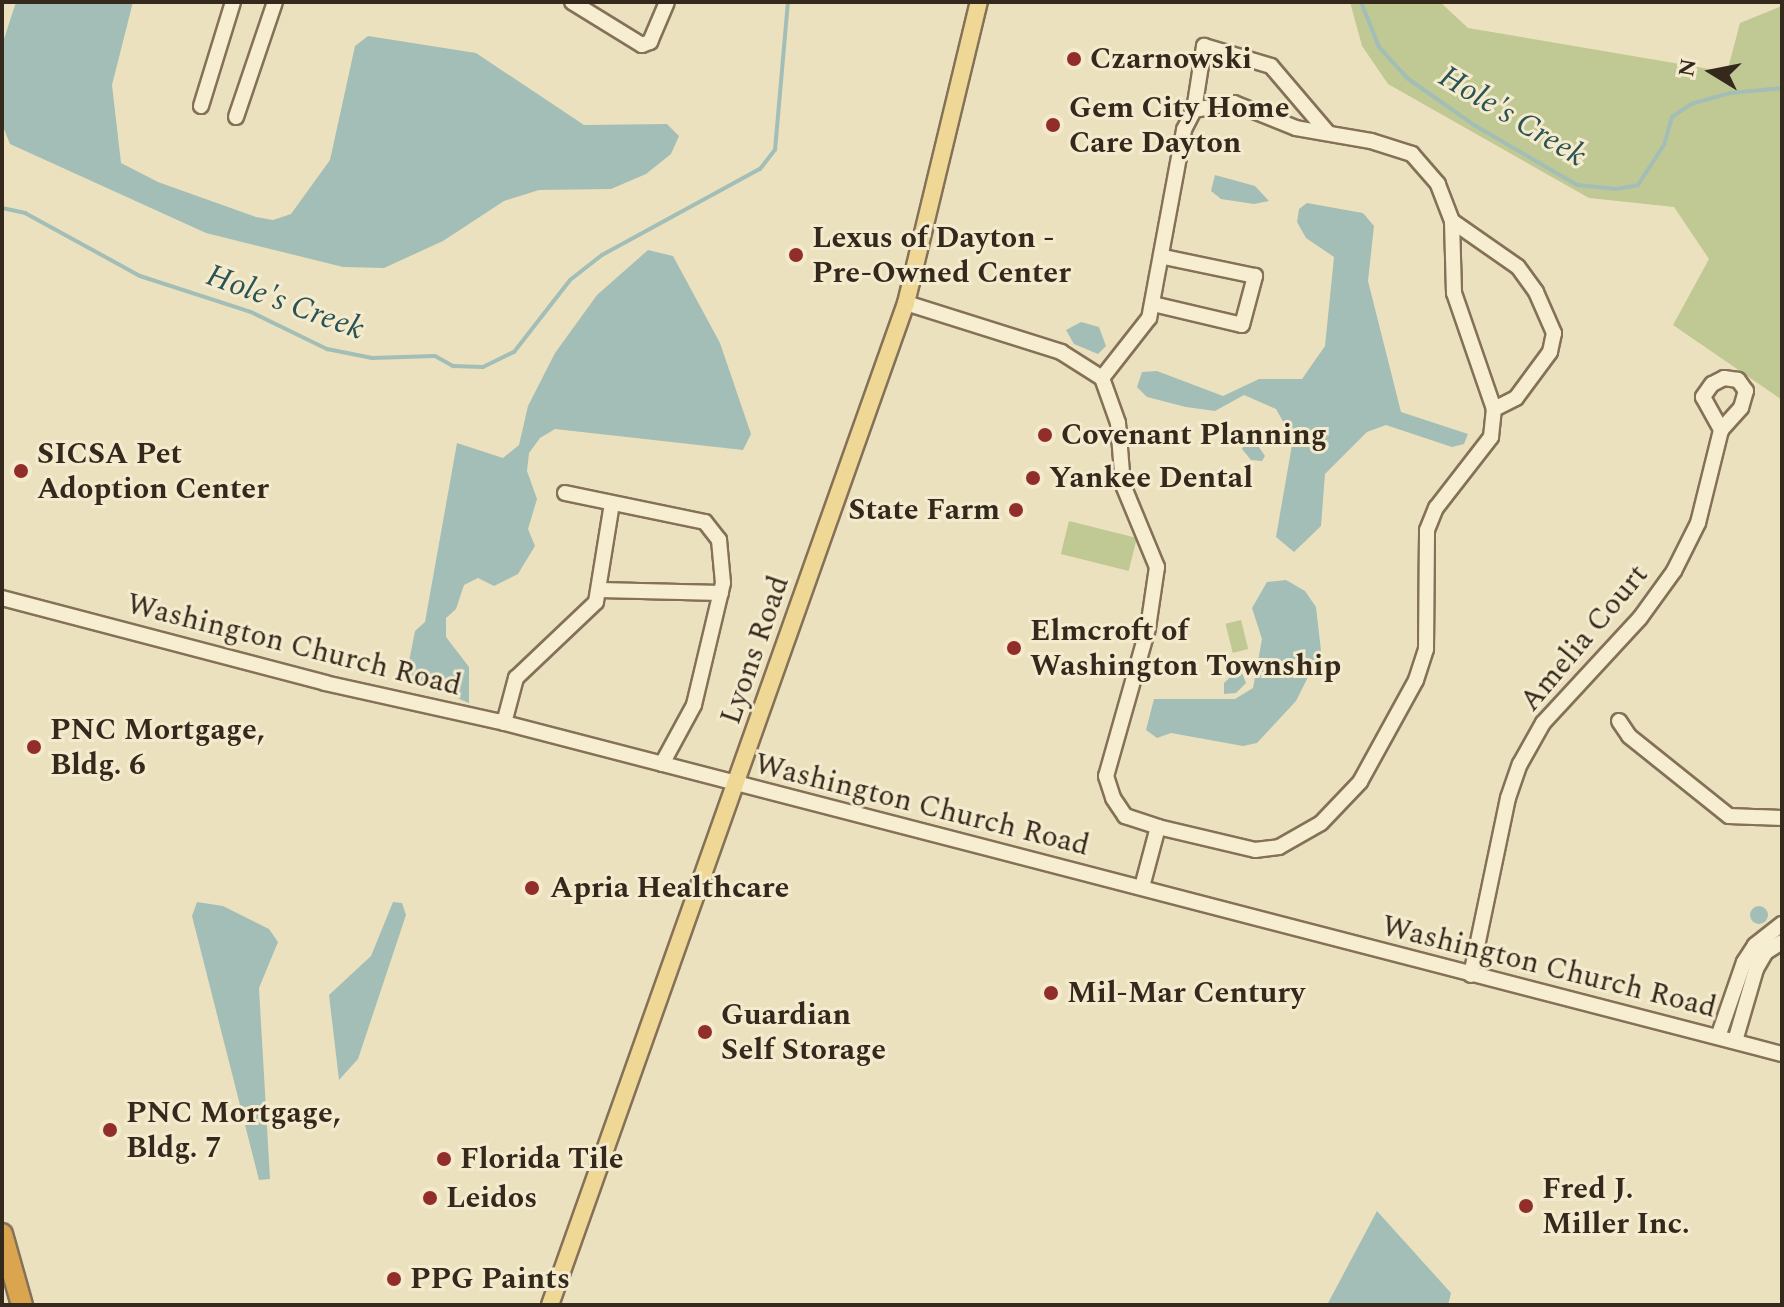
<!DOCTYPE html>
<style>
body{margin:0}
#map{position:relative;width:1784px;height:1307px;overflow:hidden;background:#ece1bf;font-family:Spectral,serif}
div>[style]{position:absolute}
.green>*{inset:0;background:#c0c993;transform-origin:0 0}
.water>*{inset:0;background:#a2beb7}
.round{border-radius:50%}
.stream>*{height:4px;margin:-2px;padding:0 2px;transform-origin:2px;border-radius:2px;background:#a2beb7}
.roads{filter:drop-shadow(2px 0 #847158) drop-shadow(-2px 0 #847158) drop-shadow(0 2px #847158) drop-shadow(0 -2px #847158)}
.minor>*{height:14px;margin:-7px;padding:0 7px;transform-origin:7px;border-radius:7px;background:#f7eed1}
.major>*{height:16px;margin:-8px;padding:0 8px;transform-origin:8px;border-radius:8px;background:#efd896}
.highway>*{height:20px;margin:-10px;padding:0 10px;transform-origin:10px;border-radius:10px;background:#dba550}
.dots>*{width:22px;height:22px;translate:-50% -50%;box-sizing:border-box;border:4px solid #f4ebce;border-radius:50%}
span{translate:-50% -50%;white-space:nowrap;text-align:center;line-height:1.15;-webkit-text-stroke:6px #f4ebce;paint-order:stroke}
.poi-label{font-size:30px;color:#34291c;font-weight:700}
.left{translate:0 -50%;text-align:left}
.right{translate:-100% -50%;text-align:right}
.street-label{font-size:30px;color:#34291c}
.water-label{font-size:32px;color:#2b5353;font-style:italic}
.frame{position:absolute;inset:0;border:4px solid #34291c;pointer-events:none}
.north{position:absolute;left:1672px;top:32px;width:80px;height:80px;-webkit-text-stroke:6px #f4ebce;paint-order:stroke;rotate:280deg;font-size:22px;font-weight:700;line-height:32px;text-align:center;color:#34291c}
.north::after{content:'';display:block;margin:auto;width:28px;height:36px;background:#34291c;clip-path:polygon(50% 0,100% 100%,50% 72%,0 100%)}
</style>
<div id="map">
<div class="green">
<div style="clip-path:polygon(1350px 2px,1440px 2px,1468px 28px,1727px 72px,1740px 23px,1782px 6px,1782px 400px,1673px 325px,1709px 259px,1674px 207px,1589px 198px,1388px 84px,1362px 46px)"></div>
<div style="left:1069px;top:521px;width:70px;height:34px;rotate:14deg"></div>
<div style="left:1241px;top:620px;width:30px;height:16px;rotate:76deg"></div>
</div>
<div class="water">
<div style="clip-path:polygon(16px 2px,133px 2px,112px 85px,121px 163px,158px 182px,256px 217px,273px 220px,291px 214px,330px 160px,355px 46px,368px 36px,476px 53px,584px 125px,667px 124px,679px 136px,671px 154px,646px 174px,611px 189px,539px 190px,504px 201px,443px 241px,384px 268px,343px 267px,206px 233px,10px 144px,2px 124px,2px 45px)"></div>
<div style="clip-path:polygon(1215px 175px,1255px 186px,1269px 201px,1254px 204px,1221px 199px,1211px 191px)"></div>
<div style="clip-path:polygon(1307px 203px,1363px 213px,1374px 226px,1368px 281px,1401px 412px,1468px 434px,1464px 444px,1452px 447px,1386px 425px,1367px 432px,1325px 474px,1321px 526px,1294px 552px,1276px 537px,1293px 439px,1276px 409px,1244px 395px,1215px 411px,1186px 407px,1147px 397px,1137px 387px,1142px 372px,1157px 371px,1223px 396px,1259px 379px,1302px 379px,1325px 346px,1334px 257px,1306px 238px,1297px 222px,1299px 209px)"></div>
<div style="clip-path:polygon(648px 250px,673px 256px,720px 343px,751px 434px,743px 450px,555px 429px,540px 438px,529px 453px,527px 471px,537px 499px,528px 529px,535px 546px,518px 574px,494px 586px,478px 578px,464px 585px,456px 609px,446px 618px,446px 637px,469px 667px,469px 703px,406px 677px,415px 631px,425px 622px,457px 443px,503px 458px,519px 445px,528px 406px,555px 353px,597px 295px)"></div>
<div style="clip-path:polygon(1081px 322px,1099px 327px,1106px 346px,1098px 354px,1074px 344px,1066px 330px)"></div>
<div style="clip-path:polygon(1247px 439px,1254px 440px,1265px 456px,1262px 461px,1251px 460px,1242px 449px)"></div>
<div style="clip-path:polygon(1286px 580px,1305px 591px,1316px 607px,1321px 651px,1296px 701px,1257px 743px,1243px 746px,1171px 733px,1157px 738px,1146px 730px,1154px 699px,1235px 699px,1253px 688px,1262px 639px,1252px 608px,1267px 582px)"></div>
<div style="clip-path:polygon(1240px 668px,1246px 683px,1236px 693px,1224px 694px,1224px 683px)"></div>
<div style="clip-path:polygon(197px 902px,223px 906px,269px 929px,278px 942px,259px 988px,270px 1179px,259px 1180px,192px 916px)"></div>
<div style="clip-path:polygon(393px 902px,402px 903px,406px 915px,358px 1059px,339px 1080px,329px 995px,371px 956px)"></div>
<div class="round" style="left:1750px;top:906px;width:18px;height:18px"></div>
<div style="clip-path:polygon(1377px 1211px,1451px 1293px,1448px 1305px,1327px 1305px)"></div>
</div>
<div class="stream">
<div style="left:1361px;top:2px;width:48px;rotate:68.2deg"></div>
<div style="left:1379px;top:47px;width:42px;rotate:47.9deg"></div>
<div style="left:1407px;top:78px;width:82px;rotate:35deg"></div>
<div style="left:1474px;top:125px;width:119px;rotate:30.2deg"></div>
<div style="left:1577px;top:185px;width:39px;rotate:6deg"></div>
<div style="left:1616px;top:189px;width:22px;rotate:-10deg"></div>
<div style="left:1638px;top:185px;width:48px;rotate:-57deg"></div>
<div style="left:1664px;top:145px;width:29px;rotate:-74deg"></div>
<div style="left:1672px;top:117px;width:23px;rotate:-34deg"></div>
<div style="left:1691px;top:104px;width:41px;rotate:-15.8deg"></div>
<div style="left:1730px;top:93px;width:52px;rotate:-5.5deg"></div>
<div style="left:2px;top:208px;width:24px;rotate:12deg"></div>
<div style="left:25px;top:213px;width:131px;rotate:28.7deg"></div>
<div style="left:140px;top:276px;width:117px;rotate:18deg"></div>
<div style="left:251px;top:312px;width:85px;rotate:26deg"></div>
<div style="left:327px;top:349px;width:46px;rotate:11.3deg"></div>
<div style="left:372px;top:358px;width:63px;rotate:-1.8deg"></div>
<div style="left:435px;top:356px;width:21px;rotate:29deg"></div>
<div style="left:453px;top:366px;width:30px;rotate:2deg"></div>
<div style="left:483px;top:367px;width:34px;rotate:-26deg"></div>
<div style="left:514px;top:352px;width:91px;rotate:-52.1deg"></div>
<div style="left:570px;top:280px;width:41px;rotate:-38deg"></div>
<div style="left:602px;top:255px;width:180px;rotate:-28.6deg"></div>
<div style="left:760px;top:169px;width:24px;rotate:-52deg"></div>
<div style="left:775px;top:150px;width:149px;rotate:-85deg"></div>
</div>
<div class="roads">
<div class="minor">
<div style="left:572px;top:2px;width:82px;rotate:31.6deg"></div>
<div style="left:642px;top:45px;width:9px;rotate:-21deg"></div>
<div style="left:650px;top:42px;width:43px;rotate:-67deg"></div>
<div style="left:201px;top:106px;width:109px;rotate:-72.9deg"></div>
<div style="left:1194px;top:110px;width:65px;rotate:-81.1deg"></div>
<div style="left:1204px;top:46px;width:70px;rotate:16.6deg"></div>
<div style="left:1271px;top:66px;width:88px;rotate:49.6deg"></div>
<div style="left:236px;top:117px;width:121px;rotate:-71.3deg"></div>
<div style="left:1452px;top:221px;width:80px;rotate:34.9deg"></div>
<div style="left:1518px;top:267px;width:31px;rotate:54deg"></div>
<div style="left:1536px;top:292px;width:45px;rotate:66.3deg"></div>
<div style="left:1554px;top:333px;width:19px;rotate:102deg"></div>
<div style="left:1550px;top:352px;width:57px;rotate:126.5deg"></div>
<div style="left:1516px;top:398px;width:25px;rotate:153deg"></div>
<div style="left:906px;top:303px;width:163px;rotate:17.5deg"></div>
<div style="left:1061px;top:352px;width:49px;rotate:32.4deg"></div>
<div style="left:1102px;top:378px;width:48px;rotate:70.4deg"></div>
<div style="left:1118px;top:423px;width:62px;rotate:85.4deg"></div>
<div style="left:1123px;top:485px;width:89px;rotate:67.5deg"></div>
<div style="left:1157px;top:567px;width:62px;rotate:98.4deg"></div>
<div style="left:1148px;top:628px;width:154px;rotate:105.8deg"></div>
<div style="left:1106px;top:776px;width:23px;rotate:72deg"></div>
<div style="left:1113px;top:798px;width:22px;rotate:56deg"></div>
<div style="left:1125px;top:816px;width:35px;rotate:18deg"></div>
<div style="left:1158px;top:827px;width:100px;rotate:13.3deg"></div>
<div style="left:1255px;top:850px;width:24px;rotate:-7deg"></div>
<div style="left:1279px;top:847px;width:48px;rotate:-29.7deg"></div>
<div style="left:1321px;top:823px;width:57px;rotate:-46.4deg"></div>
<div style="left:1360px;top:782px;width:116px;rotate:-61.2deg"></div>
<div style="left:1416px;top:680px;width:33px;rotate:-72deg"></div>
<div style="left:1426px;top:649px;width:119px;rotate:-89.5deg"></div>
<div style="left:1427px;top:530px;width:24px;rotate:-68deg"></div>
<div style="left:1436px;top:508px;width:90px;rotate:-52.2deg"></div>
<div style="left:1491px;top:437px;width:28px;rotate:-84deg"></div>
<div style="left:1494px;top:409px;width:123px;rotate:-109deg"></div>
<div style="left:1454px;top:293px;width:72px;rotate:-91.6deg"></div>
<div style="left:1452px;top:221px;width:40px;rotate:-111deg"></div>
<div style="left:1438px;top:184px;width:40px;rotate:-131deg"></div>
<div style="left:1412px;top:154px;width:43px;rotate:-162.4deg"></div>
<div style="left:1371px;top:141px;width:76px;rotate:-170.2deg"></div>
<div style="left:1296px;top:128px;width:67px;rotate:-158deg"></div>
<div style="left:1234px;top:103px;width:41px;rotate:170.1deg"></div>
<div style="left:1194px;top:110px;width:22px;rotate:117deg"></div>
<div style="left:1184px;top:130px;width:191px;rotate:100.5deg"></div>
<div style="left:1149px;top:318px;width:76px;rotate:128.1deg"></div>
<div style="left:1153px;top:304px;width:91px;rotate:13.3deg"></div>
<div style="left:1242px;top:325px;width:51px;rotate:-75.1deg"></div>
<div style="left:1255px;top:276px;width:93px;rotate:-168.2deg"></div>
<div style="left:565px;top:493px;width:143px;rotate:11.7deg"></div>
<div style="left:705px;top:522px;width:23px;rotate:52deg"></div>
<div style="left:719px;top:540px;width:43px;rotate:84.7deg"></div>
<div style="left:723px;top:583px;width:125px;rotate:103.4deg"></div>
<div style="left:694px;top:705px;width:67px;rotate:118.5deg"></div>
<div style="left:600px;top:590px;width:121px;rotate:1.4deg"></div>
<div style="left:2px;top:598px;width:334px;rotate:14.7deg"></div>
<div style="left:325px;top:683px;width:176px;rotate:12.5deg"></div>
<div style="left:497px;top:721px;width:1327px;rotate:14.53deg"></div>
<div style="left:1619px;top:721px;width:18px;rotate:56deg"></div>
<div style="left:1629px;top:736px;width:128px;rotate:38.7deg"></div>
<div style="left:1729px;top:816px;width:53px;rotate:2.2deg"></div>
<div style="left:504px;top:723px;width:47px;rotate:-75.1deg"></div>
<div style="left:516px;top:678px;width:110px;rotate:-43.5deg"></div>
<div style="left:596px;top:602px;width:100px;rotate:-80.8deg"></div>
<div style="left:1142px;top:887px;width:62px;rotate:-75.1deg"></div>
<div style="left:1471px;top:975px;width:181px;rotate:-78.2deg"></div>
<div style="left:1508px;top:798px;width:36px;rotate:-71deg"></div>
<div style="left:1520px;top:764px;width:47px;rotate:-60.7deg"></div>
<div style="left:1543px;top:723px;width:143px;rotate:-47.3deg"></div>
<div style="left:1640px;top:618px;width:58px;rotate:-54.1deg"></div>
<div style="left:1674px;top:571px;width:54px;rotate:-63.4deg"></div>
<div style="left:1698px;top:523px;width:96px;rotate:-76.1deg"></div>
<div style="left:1721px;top:430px;width:30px;rotate:-48deg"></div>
<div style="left:1741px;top:408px;width:18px;rotate:-74deg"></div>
<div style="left:1746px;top:391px;width:14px;rotate:-126deg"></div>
<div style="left:1738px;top:380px;width:14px;rotate:-172deg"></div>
<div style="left:1724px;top:378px;width:13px;rotate:153deg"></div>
<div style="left:1712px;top:384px;width:16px;rotate:125deg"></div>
<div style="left:1703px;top:397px;width:38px;rotate:61deg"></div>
<div style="left:1718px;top:1037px;width:79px;rotate:-70.9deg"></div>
<div style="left:1744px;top:962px;width:20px;rotate:-57deg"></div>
<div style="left:1755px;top:945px;width:34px;rotate:-38deg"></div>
<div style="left:1735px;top:1041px;width:75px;rotate:-73.7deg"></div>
<div style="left:1756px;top:969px;width:20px;rotate:-60deg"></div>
<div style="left:1766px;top:952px;width:19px;rotate:-32deg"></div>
</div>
<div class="major">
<div style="left:550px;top:1305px;width:1063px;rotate:-70.44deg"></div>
<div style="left:906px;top:303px;width:310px;rotate:-76.4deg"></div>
</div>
<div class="highway">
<div style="left:2px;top:1234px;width:74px;rotate:74.3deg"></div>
</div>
</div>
<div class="dots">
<div style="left:1074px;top:59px;background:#912e2a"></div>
<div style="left:1053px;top:125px;background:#912e2a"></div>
<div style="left:796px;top:255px;background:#912e2a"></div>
<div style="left:1045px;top:435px;background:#912e2a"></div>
<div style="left:21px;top:471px;background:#912e2a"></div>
<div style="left:1033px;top:478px;background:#912e2a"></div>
<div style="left:1016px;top:510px;background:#912e2a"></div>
<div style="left:1014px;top:648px;background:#912e2a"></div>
<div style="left:34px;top:747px;background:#912e2a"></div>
<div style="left:532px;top:888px;background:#912e2a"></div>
<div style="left:1051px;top:993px;background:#912e2a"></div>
<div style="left:705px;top:1032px;background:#912e2a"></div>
<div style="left:110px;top:1130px;background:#912e2a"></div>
<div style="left:444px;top:1159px;background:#912e2a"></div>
<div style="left:430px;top:1198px;background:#912e2a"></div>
<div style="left:1526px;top:1206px;background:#912e2a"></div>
<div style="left:394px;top:1279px;background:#912e2a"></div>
</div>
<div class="poi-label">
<span class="left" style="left:1090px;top:59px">Czarnowski</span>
<span class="left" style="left:1069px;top:125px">Gem City Home<br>Care Dayton</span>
<span class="left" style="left:812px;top:255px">Lexus of Dayton -<br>Pre-Owned Center</span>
<span class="left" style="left:1061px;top:435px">Covenant Planning</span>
<span class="left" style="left:37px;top:471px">SICSA Pet<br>Adoption Center</span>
<span class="left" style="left:1049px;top:478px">Yankee Dental</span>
<span class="right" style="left:1000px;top:510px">State Farm</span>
<span class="left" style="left:1030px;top:648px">Elmcroft of<br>Washington Township</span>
<span class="left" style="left:50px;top:747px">PNC Mortgage,<br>Bldg. 6</span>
<span class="left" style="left:550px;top:888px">Apria Healthcare</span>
<span class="left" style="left:1067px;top:993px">Mil-Mar Century</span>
<span class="left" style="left:721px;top:1032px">Guardian<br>Self Storage</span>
<span class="left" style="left:126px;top:1130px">PNC Mortgage,<br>Bldg. 7</span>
<span class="left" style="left:460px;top:1159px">Florida Tile</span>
<span class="left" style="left:1542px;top:1206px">Fred J.<br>Miller Inc.</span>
<span class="left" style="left:446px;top:1198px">Leidos</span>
<span class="left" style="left:410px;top:1279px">PPG Paints</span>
</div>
<div class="street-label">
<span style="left:1584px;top:638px;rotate:-50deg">Amelia Court</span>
<span style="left:294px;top:645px;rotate:14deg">Washington Church Road</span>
<span style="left:755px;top:650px;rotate:-71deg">Lyons Road</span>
<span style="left:922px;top:805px;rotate:14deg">Washington Church Road</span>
<span style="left:1549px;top:967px;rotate:14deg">Washington Church Road</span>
</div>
<div class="water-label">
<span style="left:1512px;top:117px;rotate:31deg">Hole's Creek</span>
<span style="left:285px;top:303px;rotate:20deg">Hole's Creek</span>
</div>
<div class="frame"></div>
<div class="north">N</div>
</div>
